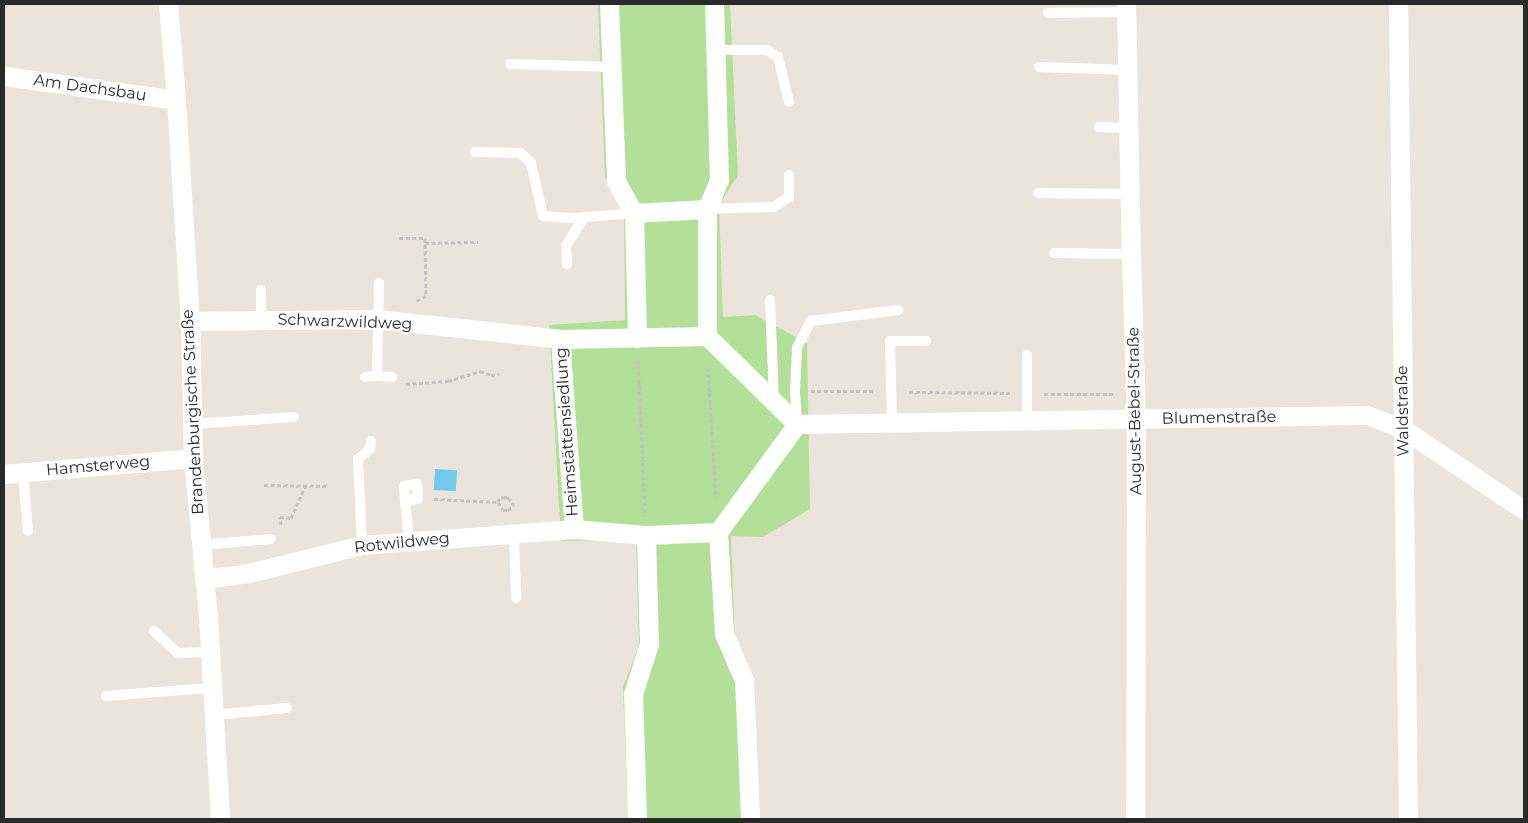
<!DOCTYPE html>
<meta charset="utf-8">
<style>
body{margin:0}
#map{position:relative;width:1528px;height:823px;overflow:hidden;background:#ebe4db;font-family:Montserrat,sans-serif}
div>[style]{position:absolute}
.green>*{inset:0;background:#b2e099}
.water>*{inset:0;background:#71cceb;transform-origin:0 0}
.path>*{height:3px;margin-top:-1.5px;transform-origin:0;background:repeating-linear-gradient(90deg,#c3c3c3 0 4px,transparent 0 6.5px)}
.service>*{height:10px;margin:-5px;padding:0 5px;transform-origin:5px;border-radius:5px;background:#fff}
.minor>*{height:19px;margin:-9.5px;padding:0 9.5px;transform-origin:9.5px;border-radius:9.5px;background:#fff}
span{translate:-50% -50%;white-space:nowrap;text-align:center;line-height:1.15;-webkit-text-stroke:5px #fff;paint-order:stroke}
.street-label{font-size:16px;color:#292929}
.frame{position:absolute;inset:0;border:5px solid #292929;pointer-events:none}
</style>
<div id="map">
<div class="green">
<div style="clip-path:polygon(598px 4px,730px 4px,738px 175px,719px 205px,723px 317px,755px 315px,807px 343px,810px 509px,763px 537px,731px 536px,735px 643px,759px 819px,628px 819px,623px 687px,639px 646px,636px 540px,561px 541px,549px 325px,625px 320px,624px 209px,605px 177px)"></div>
</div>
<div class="water">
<div style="left:435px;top:469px;width:22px;height:21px;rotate:3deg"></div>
</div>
<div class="path">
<div style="left:399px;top:238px;width:26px"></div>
<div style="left:425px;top:238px;width:58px;rotate:89deg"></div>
<div style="left:426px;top:296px;width:11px;rotate:153deg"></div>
<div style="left:425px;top:243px;width:53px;rotate:-1.1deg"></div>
<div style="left:638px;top:359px;width:156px;rotate:87.4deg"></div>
<div style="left:708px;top:367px;width:131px;rotate:86.5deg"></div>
<div style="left:406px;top:384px;width:42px;rotate:-4.1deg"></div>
<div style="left:448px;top:381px;width:34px;rotate:-17deg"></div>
<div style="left:480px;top:371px;width:12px;rotate:20deg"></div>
<div style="left:491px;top:375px;width:8px;rotate:-7deg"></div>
<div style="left:811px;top:391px;width:64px"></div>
<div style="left:909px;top:392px;width:101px;rotate:0.6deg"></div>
<div style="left:1044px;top:394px;width:71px"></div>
<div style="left:264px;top:485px;width:64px;rotate:0.9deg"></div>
<div style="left:434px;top:499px;width:64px;rotate:2.7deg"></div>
<div style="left:498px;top:502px;width:9px;rotate:58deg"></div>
<div style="left:503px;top:510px;width:5px"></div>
<div style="left:508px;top:510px;width:7px;rotate:-34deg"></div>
<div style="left:514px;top:506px;width:9px;rotate:-122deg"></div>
<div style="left:509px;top:498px;width:4px;rotate:-166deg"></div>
<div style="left:505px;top:497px;width:6px;rotate:171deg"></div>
<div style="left:499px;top:498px;width:4px;rotate:104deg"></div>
<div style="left:281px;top:525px;width:8px;rotate:-97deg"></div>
<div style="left:280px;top:517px;width:11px;rotate:5deg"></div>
<div style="left:291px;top:518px;width:35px;rotate:-66deg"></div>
</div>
<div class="service">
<div style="left:1048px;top:13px;width:78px;rotate:-0.7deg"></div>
<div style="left:715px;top:50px;width:52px"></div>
<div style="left:767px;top:50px;width:13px;rotate:32deg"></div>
<div style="left:778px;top:57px;width:46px;rotate:76.3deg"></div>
<div style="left:510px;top:64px;width:102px;rotate:1.7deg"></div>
<div style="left:1039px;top:67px;width:89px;rotate:1.9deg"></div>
<div style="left:1099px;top:127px;width:31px;rotate:2deg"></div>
<div style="left:475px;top:152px;width:45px;rotate:1.3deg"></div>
<div style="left:520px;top:153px;width:15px;rotate:42deg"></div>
<div style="left:531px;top:163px;width:54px;rotate:77.2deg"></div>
<div style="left:543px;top:216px;width:31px;rotate:4deg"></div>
<div style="left:574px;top:218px;width:60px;rotate:-4.8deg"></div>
<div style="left:1038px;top:193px;width:93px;rotate:0.6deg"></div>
<div style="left:707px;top:209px;width:67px;rotate:-1.7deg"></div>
<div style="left:774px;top:207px;width:18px;rotate:-34deg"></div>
<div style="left:789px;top:197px;width:22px;rotate:-90deg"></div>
<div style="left:1054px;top:253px;width:77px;rotate:0.7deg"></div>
<div style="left:567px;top:264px;width:18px;rotate:-93deg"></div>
<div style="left:566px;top:246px;width:34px;rotate:-58deg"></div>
<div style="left:379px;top:283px;width:93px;rotate:91.2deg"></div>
<div style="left:377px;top:376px;width:15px;rotate:4deg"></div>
<div style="left:261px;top:290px;width:30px;rotate:90deg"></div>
<div style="left:770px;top:300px;width:101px;rotate:87.7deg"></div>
<div style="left:1027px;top:355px;width:65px;rotate:90deg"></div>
<div style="left:365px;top:377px;width:12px;rotate:-5deg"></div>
<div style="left:797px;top:421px;width:30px;rotate:-94deg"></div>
<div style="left:795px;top:391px;width:43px;rotate:-87.3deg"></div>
<div style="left:797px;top:348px;width:30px;rotate:-63deg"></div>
<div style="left:811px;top:321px;width:88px;rotate:-7.2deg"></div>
<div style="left:892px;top:423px;width:82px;rotate:-91.4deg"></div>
<div style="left:890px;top:341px;width:36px"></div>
<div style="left:194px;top:424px;width:100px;rotate:-4deg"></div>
<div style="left:23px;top:473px;width:58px;rotate:85.1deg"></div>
<div style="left:405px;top:500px;width:13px;rotate:-4deg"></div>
<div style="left:418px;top:499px;width:15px;rotate:-94deg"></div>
<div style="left:417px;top:484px;width:13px;rotate:171deg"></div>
<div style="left:404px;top:486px;width:14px;rotate:86deg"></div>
<div style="left:405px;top:500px;width:41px;rotate:84.4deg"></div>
<div style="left:514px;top:534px;width:64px;rotate:88.2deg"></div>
<div style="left:200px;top:545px;width:71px;rotate:-4.8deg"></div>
<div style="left:362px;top:545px;width:86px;rotate:-92.7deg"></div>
<div style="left:358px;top:459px;width:16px;rotate:-40deg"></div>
<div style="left:370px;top:449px;width:8px;rotate:-83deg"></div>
<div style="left:154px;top:631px;width:33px;rotate:43deg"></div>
<div style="left:178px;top:653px;width:31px;rotate:-2deg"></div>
<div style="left:106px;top:696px;width:104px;rotate:-4.4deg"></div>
<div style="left:212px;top:715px;width:75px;rotate:-5.3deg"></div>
</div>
<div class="minor">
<div style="left:168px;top:4px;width:96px;rotate:85.2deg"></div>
<div style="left:176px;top:100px;width:221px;rotate:86.4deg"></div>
<div style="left:190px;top:321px;width:137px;rotate:88.7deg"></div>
<div style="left:193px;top:458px;width:159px;rotate:84.6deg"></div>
<div style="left:208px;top:616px;width:203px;rotate:86.6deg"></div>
<div style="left:609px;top:4px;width:177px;rotate:87.7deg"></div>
<div style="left:616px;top:181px;width:37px;rotate:61deg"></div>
<div style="left:634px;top:213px;width:125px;rotate:88.6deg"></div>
<div style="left:1126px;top:4px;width:250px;rotate:88.9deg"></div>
<div style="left:1131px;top:254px;width:166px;rotate:88.3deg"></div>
<div style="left:1136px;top:420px;width:399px;rotate:90.1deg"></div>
<div style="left:1398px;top:4px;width:815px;rotate:89.3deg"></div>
<div style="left:4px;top:76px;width:174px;rotate:7.9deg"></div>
<div style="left:634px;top:213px;width:73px;rotate:-3.1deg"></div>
<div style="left:190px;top:321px;width:187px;rotate:-0.6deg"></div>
<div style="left:377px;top:319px;width:184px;rotate:6.2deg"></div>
<div style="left:560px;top:339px;width:147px;rotate:-1.2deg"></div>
<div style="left:707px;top:336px;width:126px;rotate:44.4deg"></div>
<div style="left:707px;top:336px;width:127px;rotate:-90deg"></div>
<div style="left:707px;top:209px;width:31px;rotate:-68deg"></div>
<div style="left:719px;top:180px;width:176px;rotate:-91.6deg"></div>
<div style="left:560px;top:339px;width:191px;rotate:85.8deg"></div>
<div style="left:797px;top:424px;width:570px;rotate:-0.9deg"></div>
<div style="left:1367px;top:415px;width:39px;rotate:21deg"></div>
<div style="left:1403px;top:429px;width:146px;rotate:33.8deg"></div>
<div style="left:4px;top:474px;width:190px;rotate:-4.8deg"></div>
<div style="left:718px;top:532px;width:102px;rotate:86.6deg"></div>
<div style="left:724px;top:634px;width:50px;rotate:66.5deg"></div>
<div style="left:744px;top:680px;width:139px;rotate:87.5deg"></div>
<div style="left:204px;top:579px;width:45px;rotate:-7.6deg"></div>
<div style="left:249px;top:573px;width:116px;rotate:-13.9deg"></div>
<div style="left:362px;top:545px;width:213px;rotate:-4.3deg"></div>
<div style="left:574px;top:529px;width:72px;rotate:4.8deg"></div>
<div style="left:646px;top:535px;width:72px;rotate:-2.4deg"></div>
<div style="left:718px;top:532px;width:134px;rotate:-53.8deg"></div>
<div style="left:637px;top:819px;width:125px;rotate:-91.8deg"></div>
<div style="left:633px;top:694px;width:52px;rotate:-72.3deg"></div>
<div style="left:649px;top:644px;width:109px;rotate:-91.6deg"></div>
</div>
<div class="street-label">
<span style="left:90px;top:88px;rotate:8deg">Am Dachsbau</span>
<span style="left:345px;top:322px;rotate:2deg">Schwarzwildweg</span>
<span style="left:1135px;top:411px;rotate:-91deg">August-Bebel-Straße</span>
<span style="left:1403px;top:411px;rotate:-91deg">Waldstraße</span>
<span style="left:193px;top:412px;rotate:-93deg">Brandenburgische Straße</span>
<span style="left:1219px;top:418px;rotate:-1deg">Blumenstraße</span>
<span style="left:567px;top:432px;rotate:-94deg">Heimstättensiedlung</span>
<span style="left:98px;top:466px;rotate:-5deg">Hamsterweg</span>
<span style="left:402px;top:543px;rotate:-6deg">Rotwildweg</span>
</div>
<div class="frame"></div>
</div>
